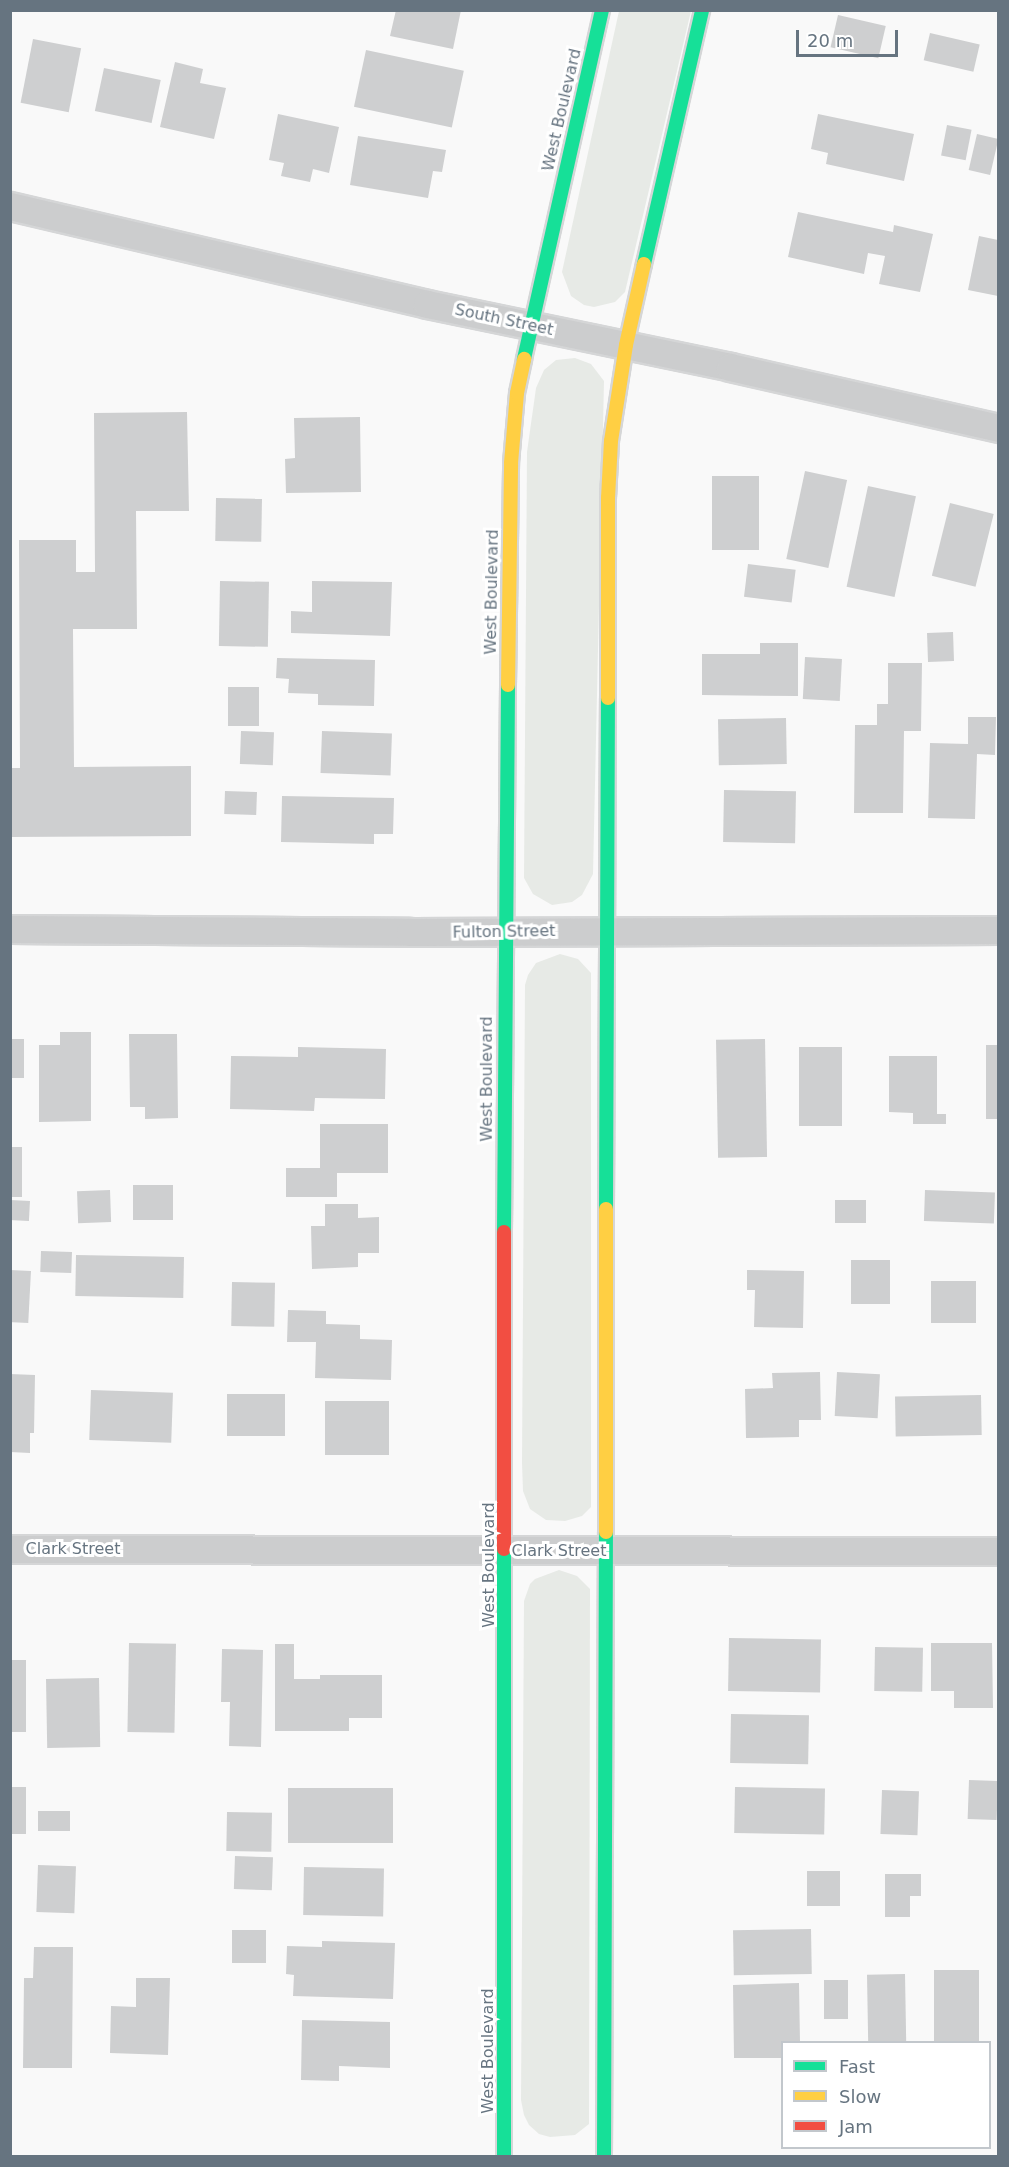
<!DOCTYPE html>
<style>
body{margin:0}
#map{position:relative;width:1009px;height:2167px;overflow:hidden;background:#f9f9f9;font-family:"DejaVu Sans",sans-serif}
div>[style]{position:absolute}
.green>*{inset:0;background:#e7eae6}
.building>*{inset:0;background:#cecfd0;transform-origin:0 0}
.roads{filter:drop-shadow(2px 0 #d5d6d7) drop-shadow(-2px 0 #d5d6d7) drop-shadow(0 2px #d5d6d7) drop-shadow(0 -2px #d5d6d7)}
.street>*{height:27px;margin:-13.5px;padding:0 13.5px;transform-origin:13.5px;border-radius:13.5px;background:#cccdce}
.fast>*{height:14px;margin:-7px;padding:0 7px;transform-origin:7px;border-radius:7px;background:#16e098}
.slow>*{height:14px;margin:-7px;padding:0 7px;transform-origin:7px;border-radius:7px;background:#ffcf43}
.jam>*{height:14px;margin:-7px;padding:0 7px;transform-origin:7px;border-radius:7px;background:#f24e42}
span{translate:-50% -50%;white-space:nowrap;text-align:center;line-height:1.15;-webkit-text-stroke:6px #fff;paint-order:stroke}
.street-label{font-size:16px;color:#667480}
.frame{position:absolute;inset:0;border:12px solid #667480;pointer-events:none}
.legend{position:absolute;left:781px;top:2041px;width:210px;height:108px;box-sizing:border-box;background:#fff;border:2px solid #c2c7cc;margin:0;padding:8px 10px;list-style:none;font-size:18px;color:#667480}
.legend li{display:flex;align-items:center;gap:12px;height:30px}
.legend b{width:30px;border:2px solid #c2c7cc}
.scale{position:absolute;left:796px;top:30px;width:102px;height:27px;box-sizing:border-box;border:3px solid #667480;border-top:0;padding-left:8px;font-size:18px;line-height:21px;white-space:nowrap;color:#667480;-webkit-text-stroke:4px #fff;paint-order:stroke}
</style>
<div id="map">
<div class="green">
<div style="clip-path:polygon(619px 11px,691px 11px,625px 292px,615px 302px,594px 307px,584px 305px,571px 296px,562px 272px)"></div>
<div style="clip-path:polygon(575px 358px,591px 364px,604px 381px,593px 874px,582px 895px,572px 902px,552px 905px,533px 894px,524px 878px,527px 452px,536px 388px,544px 370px,556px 360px)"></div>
<div style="clip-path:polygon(560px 954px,578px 959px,591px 973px,591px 1507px,582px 1516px,565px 1521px,546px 1520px,530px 1509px,523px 1491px,522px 1463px,525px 985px,528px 975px,536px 963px)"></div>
<div style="clip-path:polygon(559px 1570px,577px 1576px,590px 1589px,589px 2124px,575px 2135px,550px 2137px,539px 2134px,529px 2125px,524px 2115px,521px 2100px,524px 1601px,530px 1584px,535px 1579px)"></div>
</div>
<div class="building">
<div style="clip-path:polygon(396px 10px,461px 10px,453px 49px,390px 36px)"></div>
<div style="left:838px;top:15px;width:49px;height:33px;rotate:13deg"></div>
<div style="left:930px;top:33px;width:51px;height:28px;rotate:13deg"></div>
<div style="left:33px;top:39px;width:49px;height:65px;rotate:11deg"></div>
<div style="left:366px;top:50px;width:100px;height:58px;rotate:12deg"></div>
<div style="clip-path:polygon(175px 62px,203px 69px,200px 83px,226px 88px,214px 139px,160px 127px)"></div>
<div style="left:104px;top:68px;width:58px;height:44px;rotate:12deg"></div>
<div style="clip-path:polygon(278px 114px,339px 127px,329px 173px,313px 169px,310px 182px,281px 176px,284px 163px,269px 160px)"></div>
<div style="clip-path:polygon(818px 114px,914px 134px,904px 181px,826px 164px,828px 153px,811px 149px)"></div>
<div style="left:947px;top:125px;width:25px;height:31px;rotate:11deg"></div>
<div style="left:977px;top:134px;width:22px;height:37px;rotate:13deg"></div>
<div style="clip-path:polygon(358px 136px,446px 150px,442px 172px,433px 171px,428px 198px,350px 185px)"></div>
<div style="clip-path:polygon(798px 212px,893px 232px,894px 225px,933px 234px,920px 292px,879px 284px,885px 256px,868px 253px,864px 274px,788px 257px)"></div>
<div style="clip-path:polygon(979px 236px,998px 240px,998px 296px,968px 290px)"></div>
<div style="clip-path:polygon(187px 412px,189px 511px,136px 511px,137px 629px,73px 629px,74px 767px,191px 766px,191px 836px,10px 837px,10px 768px,20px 768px,19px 540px,76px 540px,76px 572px,95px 572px,94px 413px)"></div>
<div style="clip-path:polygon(360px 417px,361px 492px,286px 493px,285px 459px,295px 458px,294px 418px)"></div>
<div style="left:805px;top:471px;width:43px;height:90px;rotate:12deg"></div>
<div style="left:712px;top:476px;width:47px;height:74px"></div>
<div style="left:868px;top:486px;width:49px;height:103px;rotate:12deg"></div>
<div style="left:216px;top:498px;width:46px;height:43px;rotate:1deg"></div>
<div style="left:950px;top:503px;width:45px;height:75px;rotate:14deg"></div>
<div style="left:748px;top:564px;width:48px;height:33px;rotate:7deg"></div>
<div style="left:220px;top:581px;width:49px;height:65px;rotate:1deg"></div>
<div style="clip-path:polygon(312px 581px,392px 582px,390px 636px,291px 633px,291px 611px,312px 612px)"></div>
<div style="left:953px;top:632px;width:29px;height:26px;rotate:88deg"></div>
<div style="clip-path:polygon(760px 643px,798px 643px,798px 696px,702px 695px,702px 654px,760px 654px)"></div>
<div style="left:805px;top:657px;width:37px;height:42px;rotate:3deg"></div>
<div style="clip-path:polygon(277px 658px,375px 660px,374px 706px,318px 705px,318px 694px,288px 693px,289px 679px,276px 678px)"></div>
<div style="clip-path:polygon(888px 663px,922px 663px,921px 731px,904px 731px,903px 813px,854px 813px,855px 725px,877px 725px,877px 704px,888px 704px)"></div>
<div style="left:228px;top:687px;width:31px;height:39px"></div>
<div style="clip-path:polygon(968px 717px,996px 717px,995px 755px,977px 754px,975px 819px,928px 818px,930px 743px,968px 744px)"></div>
<div style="left:786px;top:718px;width:46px;height:68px;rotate:89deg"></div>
<div style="left:241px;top:731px;width:33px;height:33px;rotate:2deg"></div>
<div style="left:322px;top:731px;width:70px;height:42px;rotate:2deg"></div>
<div style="left:724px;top:790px;width:72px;height:52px;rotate:1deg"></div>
<div style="left:225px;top:791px;width:32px;height:23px;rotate:2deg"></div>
<div style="clip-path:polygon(282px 796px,394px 798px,393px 834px,374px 834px,374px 844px,281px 842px)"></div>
<div style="clip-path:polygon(60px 1032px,91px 1032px,91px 1121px,39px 1122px,39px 1045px,60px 1045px)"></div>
<div style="clip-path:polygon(129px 1034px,177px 1034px,178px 1118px,145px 1119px,145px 1107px,130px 1107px)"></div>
<div style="left:10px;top:1039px;width:14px;height:39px"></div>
<div style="left:765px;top:1039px;width:118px;height:49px;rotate:89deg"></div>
<div style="left:986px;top:1045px;width:12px;height:74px"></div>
<div style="clip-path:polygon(298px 1047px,386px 1049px,385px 1099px,315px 1098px,314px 1111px,230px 1109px,231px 1056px,298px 1057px)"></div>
<div style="left:799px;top:1047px;width:43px;height:79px"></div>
<div style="clip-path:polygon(889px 1056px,937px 1056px,937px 1114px,946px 1114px,946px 1124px,913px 1124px,913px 1113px,889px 1112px)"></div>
<div style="clip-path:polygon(320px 1124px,388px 1124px,388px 1173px,337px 1173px,337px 1197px,286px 1197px,286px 1168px,320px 1168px)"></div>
<div style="left:10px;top:1147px;width:12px;height:50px"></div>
<div style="left:133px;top:1185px;width:40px;height:35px"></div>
<div style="left:110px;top:1190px;width:32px;height:33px;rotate:88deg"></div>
<div style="left:925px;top:1190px;width:70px;height:31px;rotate:2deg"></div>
<div style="left:10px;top:1200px;width:20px;height:20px;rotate:3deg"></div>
<div style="left:835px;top:1200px;width:31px;height:23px"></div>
<div style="clip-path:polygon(325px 1204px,358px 1204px,358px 1218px,379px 1217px,379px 1253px,358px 1253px,358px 1267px,312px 1269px,311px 1226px,325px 1226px)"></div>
<div style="left:41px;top:1251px;width:31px;height:21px;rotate:2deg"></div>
<div style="left:76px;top:1255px;width:108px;height:41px;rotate:1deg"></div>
<div style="left:851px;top:1260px;width:39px;height:44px"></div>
<div style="left:10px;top:1270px;width:21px;height:52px;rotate:3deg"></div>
<div style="clip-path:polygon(747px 1270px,804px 1271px,803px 1328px,754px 1327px,755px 1290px,747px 1290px)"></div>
<div style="left:931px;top:1281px;width:45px;height:42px"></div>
<div style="left:232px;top:1282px;width:43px;height:44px;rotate:1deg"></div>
<div style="clip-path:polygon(288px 1310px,326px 1311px,326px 1324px,360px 1325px,360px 1339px,392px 1340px,391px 1380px,315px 1378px,316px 1342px,287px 1342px)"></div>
<div style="clip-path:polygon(820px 1372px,821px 1420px,799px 1420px,799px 1437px,746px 1438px,745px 1389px,773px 1388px,772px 1373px)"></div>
<div style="left:837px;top:1372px;width:43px;height:44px;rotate:3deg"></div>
<div style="clip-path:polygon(10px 1374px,35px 1375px,34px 1433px,30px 1433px,30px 1453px,10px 1452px)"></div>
<div style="left:91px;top:1390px;width:82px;height:50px;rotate:2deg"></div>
<div style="left:285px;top:1394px;width:42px;height:58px;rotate:90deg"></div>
<div style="left:981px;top:1395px;width:40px;height:86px;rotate:89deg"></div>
<div style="left:325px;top:1401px;width:64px;height:54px"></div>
<div style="left:729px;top:1638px;width:92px;height:53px;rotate:1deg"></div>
<div style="left:129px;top:1643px;width:47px;height:89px;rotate:1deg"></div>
<div style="clip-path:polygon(931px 1643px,992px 1643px,993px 1708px,954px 1708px,954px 1691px,931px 1691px)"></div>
<div style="clip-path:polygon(275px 1644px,294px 1644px,294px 1679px,320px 1679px,320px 1675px,382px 1675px,382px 1718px,349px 1718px,349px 1731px,275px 1731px)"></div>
<div style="left:875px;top:1647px;width:48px;height:44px;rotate:1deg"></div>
<div style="clip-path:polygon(222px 1649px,263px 1650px,261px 1747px,229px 1746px,230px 1702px,221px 1702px)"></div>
<div style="left:10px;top:1660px;width:16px;height:72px"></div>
<div style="left:99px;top:1678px;width:69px;height:53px;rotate:89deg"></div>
<div style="left:731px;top:1714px;width:78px;height:49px;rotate:1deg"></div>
<div style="left:969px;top:1780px;width:29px;height:39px;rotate:2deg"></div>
<div style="left:10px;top:1787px;width:16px;height:47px"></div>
<div style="left:735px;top:1787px;width:90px;height:46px;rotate:1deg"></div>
<div style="left:393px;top:1788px;width:55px;height:105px;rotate:90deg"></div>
<div style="left:882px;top:1790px;width:37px;height:44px;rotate:2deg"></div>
<div style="left:38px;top:1811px;width:32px;height:20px"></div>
<div style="left:227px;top:1812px;width:45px;height:39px;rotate:1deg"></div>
<div style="left:235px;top:1856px;width:38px;height:33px;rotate:2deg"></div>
<div style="left:38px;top:1865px;width:38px;height:47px;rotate:2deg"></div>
<div style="left:304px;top:1867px;width:80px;height:48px;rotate:1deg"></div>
<div style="left:807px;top:1871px;width:33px;height:35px"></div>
<div style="clip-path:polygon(885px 1874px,921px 1874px,921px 1896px,910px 1896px,910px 1917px,885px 1917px)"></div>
<div style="left:811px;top:1929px;width:45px;height:78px;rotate:89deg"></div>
<div style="left:232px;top:1930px;width:34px;height:33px"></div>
<div style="clip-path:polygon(322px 1941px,395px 1943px,393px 1999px,293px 1996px,294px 1975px,286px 1974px,287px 1946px,322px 1947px)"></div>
<div style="clip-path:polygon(34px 1947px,73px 1947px,72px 2068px,23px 2068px,24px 1978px,33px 1978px)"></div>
<div style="left:934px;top:1970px;width:45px;height:72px"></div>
<div style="left:905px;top:1974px;width:68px;height:38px;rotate:89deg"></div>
<div style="clip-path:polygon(136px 1978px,170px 1978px,168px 2055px,110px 2053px,111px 2006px,136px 2007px)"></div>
<div style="left:824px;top:1980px;width:24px;height:39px"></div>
<div style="clip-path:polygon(799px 1983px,800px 2042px,782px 2042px,782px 2058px,734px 2058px,733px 1985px)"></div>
<div style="clip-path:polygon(302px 2020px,390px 2022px,390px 2068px,339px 2066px,339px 2081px,301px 2080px)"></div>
</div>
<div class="roads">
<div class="street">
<div style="left:10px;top:206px;width:428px;rotate:13.2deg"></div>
<div style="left:427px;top:304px;width:309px;rotate:11.7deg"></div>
<div style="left:730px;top:367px;width:275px;rotate:12.8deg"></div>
<div style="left:10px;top:929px;width:400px;rotate:0.4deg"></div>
<div style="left:410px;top:932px;width:588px;rotate:-0.19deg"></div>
<div style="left:10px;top:1549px;width:988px;rotate:0.12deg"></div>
</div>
<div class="fast">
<div style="left:644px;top:264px;width:261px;rotate:-77.1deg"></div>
<div style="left:524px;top:359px;width:358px;rotate:-77.4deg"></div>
<div style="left:606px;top:1209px;width:511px;rotate:-89.78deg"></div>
<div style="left:504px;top:1232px;width:547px;rotate:-89.58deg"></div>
<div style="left:504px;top:1549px;width:607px;rotate:90deg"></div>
<div style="left:604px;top:2156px;width:624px;rotate:-89.82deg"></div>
</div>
<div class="slow">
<div style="left:508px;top:685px;width:222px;rotate:-89.2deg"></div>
<div style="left:511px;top:463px;width:70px;rotate:-85.1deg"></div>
<div style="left:517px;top:393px;width:35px;rotate:-78deg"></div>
<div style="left:608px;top:698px;width:200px;rotate:-90deg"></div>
<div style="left:608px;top:498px;width:57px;rotate:-87deg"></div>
<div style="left:611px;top:441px;width:97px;rotate:-81.1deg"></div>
<div style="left:626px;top:345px;width:83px;rotate:-77.5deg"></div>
<div style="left:606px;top:1532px;width:323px;rotate:-90deg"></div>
</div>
<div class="jam">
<div style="left:504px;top:1232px;width:317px;rotate:90deg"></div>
</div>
</div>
<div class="street-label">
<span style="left:562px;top:110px;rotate:-77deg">West Boulevard</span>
<span style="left:504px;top:320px;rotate:12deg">South Street</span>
<span style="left:492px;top:592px;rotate:-89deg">West Boulevard</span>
<span style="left:504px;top:932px;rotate:-1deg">Fulton Street</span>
<span style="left:487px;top:1079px;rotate:-90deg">West Boulevard</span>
<span style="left:73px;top:1549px">Clark Street</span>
<span style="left:559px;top:1551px">Clark Street</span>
<span style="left:489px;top:1565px;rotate:-90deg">West Boulevard</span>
<span style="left:488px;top:2051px;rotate:-90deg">West Boulevard</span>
</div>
<div class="frame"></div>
<ul class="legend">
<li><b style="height:8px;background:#16e098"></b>Fast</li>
<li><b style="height:8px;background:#ffcf43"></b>Slow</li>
<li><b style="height:8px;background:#f24e42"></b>Jam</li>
</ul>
<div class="scale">20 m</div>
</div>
